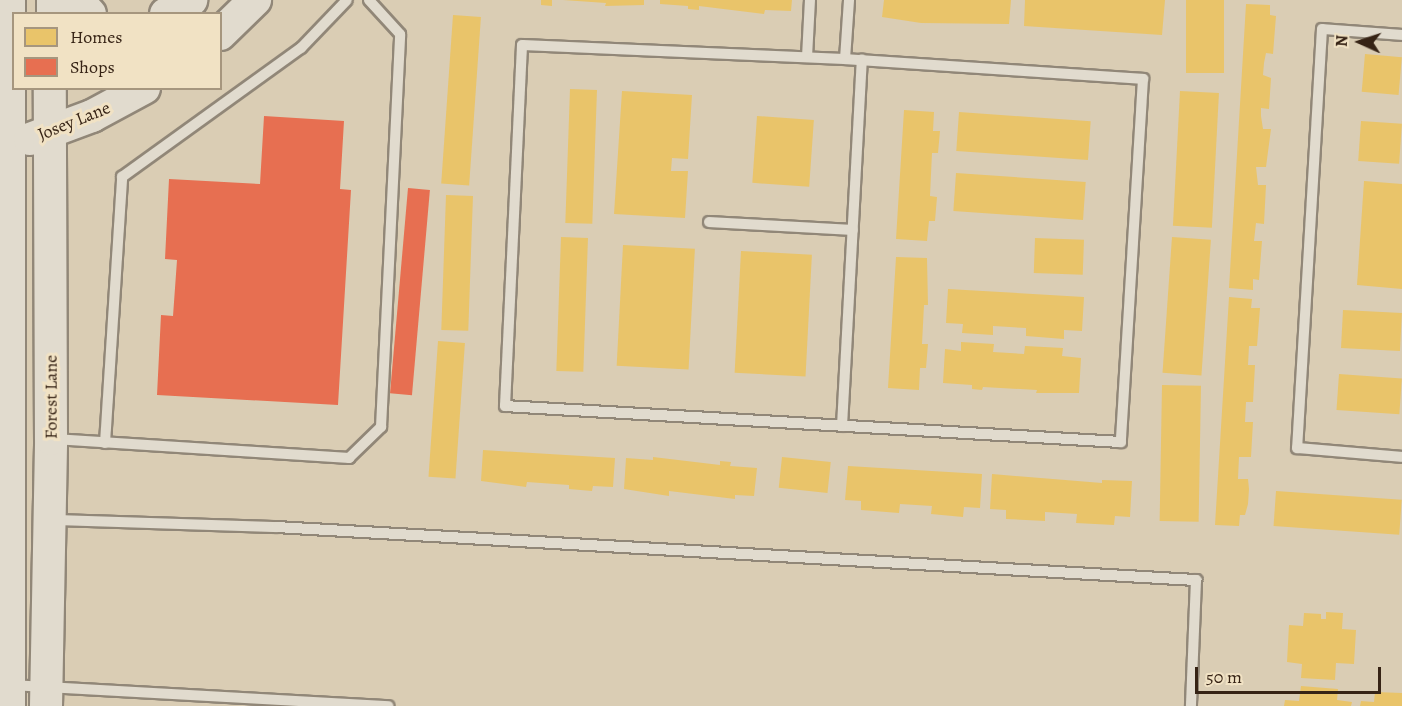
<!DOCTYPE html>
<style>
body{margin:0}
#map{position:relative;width:1402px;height:706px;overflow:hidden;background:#dacdb4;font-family:Alegreya,serif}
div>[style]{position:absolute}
.homes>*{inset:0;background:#e9c46a;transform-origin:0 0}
.shops>*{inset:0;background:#e76f51;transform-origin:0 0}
.roads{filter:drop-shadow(2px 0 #918778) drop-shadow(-2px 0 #918778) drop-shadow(0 2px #918778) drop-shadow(0 -2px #918778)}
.lane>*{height:10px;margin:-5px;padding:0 5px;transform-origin:5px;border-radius:5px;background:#e1dbce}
.secondary>*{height:32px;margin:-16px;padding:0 16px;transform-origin:16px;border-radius:16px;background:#e1dbce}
span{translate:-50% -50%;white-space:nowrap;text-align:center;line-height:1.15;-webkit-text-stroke:6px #f1e2c4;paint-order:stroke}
.street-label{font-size:18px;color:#362315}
.legend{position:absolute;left:12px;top:12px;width:210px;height:78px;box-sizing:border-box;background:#f1e2c4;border:2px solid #a6967e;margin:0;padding:8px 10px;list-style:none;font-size:18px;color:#362315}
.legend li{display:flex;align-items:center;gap:12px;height:30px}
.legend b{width:30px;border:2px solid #a6967e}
.north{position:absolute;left:1330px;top:12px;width:60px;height:60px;-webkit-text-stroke:4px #f1e2c4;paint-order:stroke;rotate:273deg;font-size:16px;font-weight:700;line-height:24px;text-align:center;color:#362315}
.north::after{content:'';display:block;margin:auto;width:21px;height:27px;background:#362315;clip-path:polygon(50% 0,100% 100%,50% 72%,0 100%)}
.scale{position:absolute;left:1195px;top:667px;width:186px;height:27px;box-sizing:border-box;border:3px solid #362315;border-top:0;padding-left:8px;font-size:18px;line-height:21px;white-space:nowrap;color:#362315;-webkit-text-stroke:4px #f1e2c4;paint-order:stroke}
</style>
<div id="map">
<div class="homes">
<div style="clip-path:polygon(541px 0,552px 0,552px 6px,541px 5px)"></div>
<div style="clip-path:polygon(563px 0,644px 0,644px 5px,605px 6px,606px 3px)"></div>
<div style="clip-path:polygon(660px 0,792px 0,791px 11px,765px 10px,764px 14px,699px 6px,699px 10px,688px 9px,688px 6px,660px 4px)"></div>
<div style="clip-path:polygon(884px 0,1011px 0,1009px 24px,921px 23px,882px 17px)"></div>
<div style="clip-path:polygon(1025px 0,1165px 0,1162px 35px,1024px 26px)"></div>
<div style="left:1186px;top:0;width:38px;height:73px"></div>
<div style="clip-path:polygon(1246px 4px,1270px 5px,1270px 15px,1276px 16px,1273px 54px,1266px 53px,1264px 63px,1263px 75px,1271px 78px,1269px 109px,1261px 108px,1261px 116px,1263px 129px,1271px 129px,1266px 167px,1256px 167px,1258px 185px,1266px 185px,1264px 224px,1256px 223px,1254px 241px,1262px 241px,1259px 280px,1253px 279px,1253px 290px,1229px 288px)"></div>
<div style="left:453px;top:15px;width:28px;height:169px;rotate:4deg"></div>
<div style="left:1365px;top:54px;width:37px;height:38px;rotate:5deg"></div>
<div style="left:570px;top:89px;width:27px;height:134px;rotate:2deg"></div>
<div style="clip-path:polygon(622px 91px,692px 95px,688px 159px,672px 158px,671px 171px,688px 171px,685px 218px,614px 214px)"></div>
<div style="left:1180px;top:91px;width:39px;height:135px;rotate:3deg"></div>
<div style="clip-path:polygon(904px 110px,934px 112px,933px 131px,940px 131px,938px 153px,932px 153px,930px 196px,937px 197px,935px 221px,929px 221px,927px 241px,896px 239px)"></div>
<div style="left:959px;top:112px;width:132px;height:39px;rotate:4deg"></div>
<div style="left:757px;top:116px;width:57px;height:67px;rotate:4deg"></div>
<div style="left:1361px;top:121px;width:41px;height:40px;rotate:4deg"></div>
<div style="left:956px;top:173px;width:130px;height:38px;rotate:4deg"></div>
<div style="clip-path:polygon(1364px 181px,1402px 184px,1402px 289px,1357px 285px)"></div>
<div style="left:446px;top:195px;width:27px;height:135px;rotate:2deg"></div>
<div style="left:561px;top:237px;width:27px;height:134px;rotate:2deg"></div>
<div style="left:1172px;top:237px;width:39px;height:136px;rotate:4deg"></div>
<div style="left:1035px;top:238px;width:49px;height:35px;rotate:2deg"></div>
<div style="left:623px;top:245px;width:72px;height:121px;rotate:3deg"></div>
<div style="left:741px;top:251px;width:71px;height:122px;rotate:3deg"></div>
<div style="clip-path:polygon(896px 257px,927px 258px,928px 305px,924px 305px,922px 344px,928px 344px,926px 368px,920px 368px,919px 390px,888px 388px)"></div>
<div style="clip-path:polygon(948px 289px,1084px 297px,1082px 331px,1064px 330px,1064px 339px,1026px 336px,1026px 328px,993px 326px,993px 335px,962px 333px,963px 324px,946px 323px)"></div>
<div style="clip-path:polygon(1229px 297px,1252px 299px,1251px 308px,1260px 308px,1257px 346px,1249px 346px,1248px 365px,1255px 365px,1253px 402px,1246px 402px,1245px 422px,1253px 422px,1251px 457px,1239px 457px,1238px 479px,1248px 479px,1249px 489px,1248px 504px,1245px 515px,1240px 515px,1239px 526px,1215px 525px)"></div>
<div style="left:1343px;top:310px;width:59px;height:38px;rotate:3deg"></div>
<div style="left:438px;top:341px;width:27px;height:136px;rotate:4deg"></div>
<div style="clip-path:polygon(961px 342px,994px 344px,993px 352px,1024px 354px,1025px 346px,1063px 348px,1062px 356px,1081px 358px,1079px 393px,1036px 393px,1037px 390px,983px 387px,982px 390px,972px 389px,972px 385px,943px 383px,945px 349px,961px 351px)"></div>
<div style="left:1339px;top:374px;width:63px;height:36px;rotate:4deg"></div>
<div style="left:1162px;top:385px;width:39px;height:136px;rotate:1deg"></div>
<div style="clip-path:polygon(483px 450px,615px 458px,613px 487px,593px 486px,592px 491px,569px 489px,569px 485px,527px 482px,526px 487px,481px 481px)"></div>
<div style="clip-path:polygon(653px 457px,720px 465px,720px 461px,731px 462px,730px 466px,757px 468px,754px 496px,735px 495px,735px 499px,669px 491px,669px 496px,624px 489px,626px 458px,653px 460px)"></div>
<div style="left:782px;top:457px;width:49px;height:31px;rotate:6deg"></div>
<div style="clip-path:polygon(848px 466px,982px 474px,980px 508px,964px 507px,963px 517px,931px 514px,932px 506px,900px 504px,899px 513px,861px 510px,861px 501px,845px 500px)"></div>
<div style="clip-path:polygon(992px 474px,1102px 483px,1102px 480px,1132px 481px,1130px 517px,1115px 516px,1114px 525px,1076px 523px,1077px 514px,1045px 512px,1045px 521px,1006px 519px,1006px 510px,990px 509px)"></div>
<div style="left:1276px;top:491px;width:126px;height:35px;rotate:4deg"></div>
<div style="clip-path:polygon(1326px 612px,1343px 613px,1342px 629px,1356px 630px,1354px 664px,1336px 663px,1335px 680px,1301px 678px,1302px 664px,1287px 662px,1289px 625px,1303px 626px,1304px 613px,1321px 614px,1321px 619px,1326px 619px)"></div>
<div style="clip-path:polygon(1301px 686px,1338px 689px,1337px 700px,1352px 702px,1351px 706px,1284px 706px,1285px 700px,1299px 701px)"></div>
<div style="clip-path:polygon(1375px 692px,1402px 693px,1402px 706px,1360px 706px,1361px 701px,1374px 702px)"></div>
</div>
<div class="shops">
<div style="clip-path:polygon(264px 116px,344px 121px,340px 189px,351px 190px,338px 405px,157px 395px,161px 315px,173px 316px,177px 260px,165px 259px,169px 179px,260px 184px)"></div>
<div style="left:408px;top:188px;width:22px;height:206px;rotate:5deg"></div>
</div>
<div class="roads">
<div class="lane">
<div style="left:1402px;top:35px;width:80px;rotate:-175.7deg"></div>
<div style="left:1322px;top:29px;width:420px;rotate:93.4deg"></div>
<div style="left:1297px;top:448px;width:105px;rotate:4.9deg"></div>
<div style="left:522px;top:45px;width:323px;rotate:2.5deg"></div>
<div style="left:845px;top:59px;width:299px;rotate:3.8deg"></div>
<div style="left:1143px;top:79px;width:364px;rotate:93.5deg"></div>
<div style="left:1121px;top:442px;width:617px;rotate:-176.66deg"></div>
<div style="left:505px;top:406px;width:361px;rotate:-87.3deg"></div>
<div style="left:807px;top:57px;width:57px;rotate:-87deg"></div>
<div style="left:845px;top:59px;width:59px;rotate:-86.1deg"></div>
<div style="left:709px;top:222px;width:144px;rotate:3.2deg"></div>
<div style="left:842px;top:426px;width:367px;rotate:-86.9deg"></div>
<div style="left:54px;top:439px;width:296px;rotate:3.7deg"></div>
<div style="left:349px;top:458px;width:45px;rotate:-44.1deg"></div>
<div style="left:381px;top:427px;width:393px;rotate:-87.2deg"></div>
<div style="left:400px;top:34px;width:46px;rotate:-132.4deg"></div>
<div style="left:105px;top:443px;width:267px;rotate:-86.3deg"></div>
<div style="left:122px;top:177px;width:221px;rotate:-35.8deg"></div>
<div style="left:301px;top:48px;width:66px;rotate:-46.2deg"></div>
<div style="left:54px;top:520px;width:222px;rotate:1.8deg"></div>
<div style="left:276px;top:527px;width:922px;rotate:3.3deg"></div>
<div style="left:1196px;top:580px;width:126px;rotate:92.3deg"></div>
<div style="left:11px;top:685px;width:378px;rotate:3.2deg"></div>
</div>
<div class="secondary">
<div style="left:9px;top:0;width:706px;rotate:90deg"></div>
<div style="left:77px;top:0;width:19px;rotate:47deg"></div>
<div style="left:53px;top:14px;width:14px;rotate:-90deg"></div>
<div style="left:166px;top:14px;width:29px;rotate:-29deg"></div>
<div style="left:220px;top:34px;width:49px;rotate:-44.2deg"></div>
<div style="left:30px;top:139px;width:66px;rotate:-20.4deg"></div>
<div style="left:92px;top:116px;width:59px;rotate:-28.3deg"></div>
<div style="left:46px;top:706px;width:267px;rotate:-88.9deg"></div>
<div style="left:51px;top:439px;width:351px;rotate:-90.2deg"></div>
</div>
</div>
<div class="street-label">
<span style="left:74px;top:121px;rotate:-22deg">Josey Lane</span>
<span style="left:51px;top:397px;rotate:-90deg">Forest Lane</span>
</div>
<ul class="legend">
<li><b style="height:16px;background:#e9c46a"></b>Homes</li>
<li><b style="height:16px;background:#e76f51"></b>Shops</li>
</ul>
<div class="north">N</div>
<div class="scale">50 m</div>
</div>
